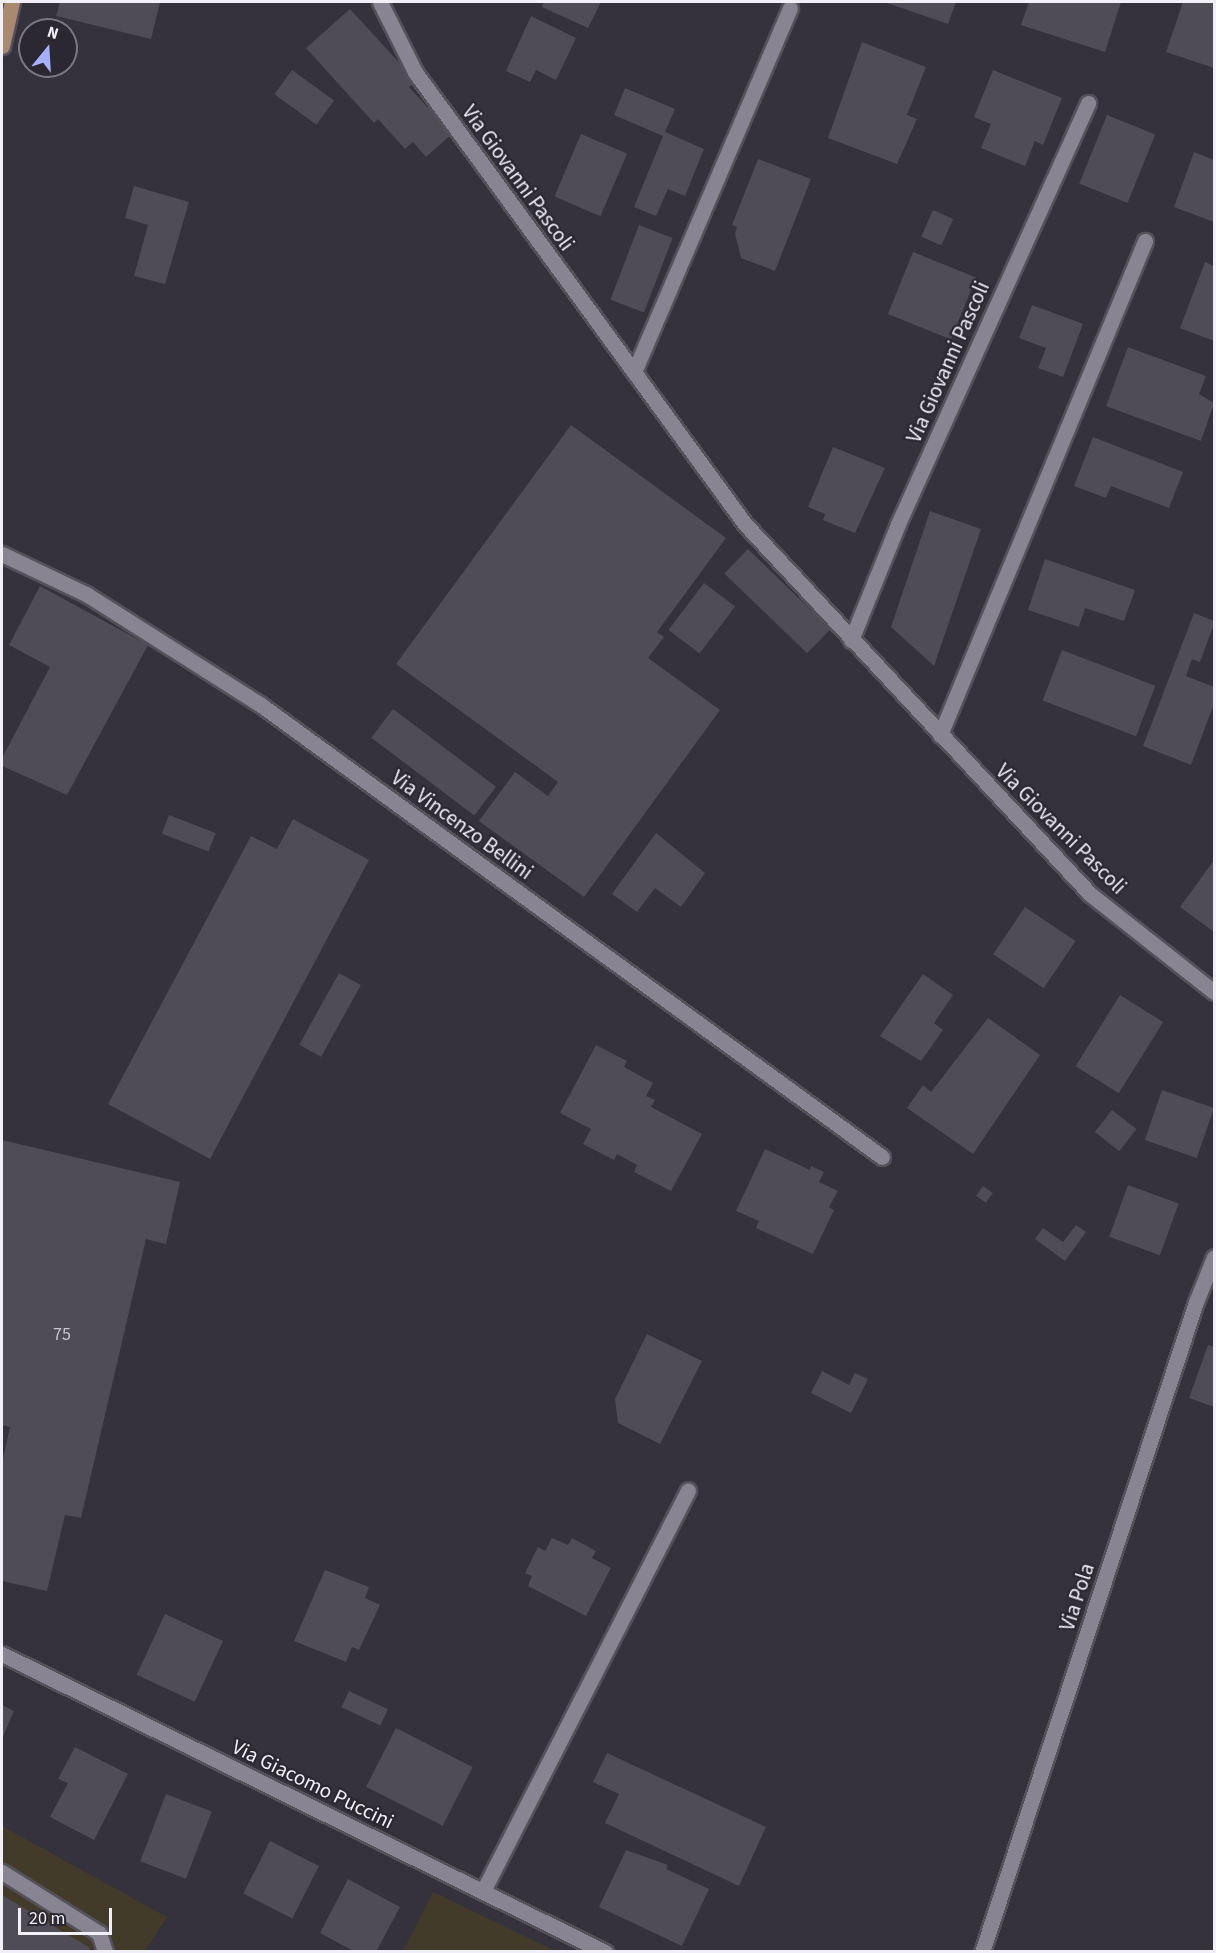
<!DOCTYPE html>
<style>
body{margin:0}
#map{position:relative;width:1216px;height:1953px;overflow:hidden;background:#35313d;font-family:"Source Sans 3",sans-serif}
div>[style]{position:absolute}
.industrial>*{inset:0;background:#423b29}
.building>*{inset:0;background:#4f4b57;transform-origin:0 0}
.roads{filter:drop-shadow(2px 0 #54515b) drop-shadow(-2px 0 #54515b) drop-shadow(0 2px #54515b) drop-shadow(0 -2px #54515b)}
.service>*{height:15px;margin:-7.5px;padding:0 7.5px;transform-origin:7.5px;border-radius:7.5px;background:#888491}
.minor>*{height:15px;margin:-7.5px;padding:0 7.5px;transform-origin:7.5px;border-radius:7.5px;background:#888491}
.secondary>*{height:15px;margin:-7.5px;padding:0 7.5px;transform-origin:7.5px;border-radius:7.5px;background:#a98a70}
span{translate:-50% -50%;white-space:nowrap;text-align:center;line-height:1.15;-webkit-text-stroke:4.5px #2b2832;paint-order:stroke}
.number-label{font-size:18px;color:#c8c6cf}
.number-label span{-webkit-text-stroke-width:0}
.street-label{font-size:21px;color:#f1eff7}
.frame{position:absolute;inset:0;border:3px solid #f1eff7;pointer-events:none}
.north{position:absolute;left:18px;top:18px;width:60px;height:60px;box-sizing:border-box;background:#2b2832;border:2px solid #7a7881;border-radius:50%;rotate:18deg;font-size:16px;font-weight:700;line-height:24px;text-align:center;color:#f1eff7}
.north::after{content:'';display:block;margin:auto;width:21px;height:27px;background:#a5b1fc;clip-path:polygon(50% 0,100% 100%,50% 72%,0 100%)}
.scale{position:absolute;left:18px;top:1908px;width:94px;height:27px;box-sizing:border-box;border:3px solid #f1eff7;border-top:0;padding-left:8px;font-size:18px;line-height:21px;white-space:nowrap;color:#f1eff7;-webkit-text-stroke:4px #2b2832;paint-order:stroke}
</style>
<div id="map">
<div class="industrial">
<div style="clip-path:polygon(2px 1826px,167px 1917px,145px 1951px,2px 1951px)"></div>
<div style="clip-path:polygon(433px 1892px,556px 1951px,403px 1951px)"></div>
</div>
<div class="building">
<div style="clip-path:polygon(60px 2px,160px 2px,151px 39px,56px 16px)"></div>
<div style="clip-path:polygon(544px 2px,601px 2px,588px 28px,542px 7px)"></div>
<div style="clip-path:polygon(884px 2px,956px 2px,948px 24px)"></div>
<div style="clip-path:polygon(1029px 2px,1121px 2px,1105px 52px,1021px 25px)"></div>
<div style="clip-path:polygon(1183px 2px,1214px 2px,1214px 68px,1166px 52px)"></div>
<div style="clip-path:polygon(350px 9px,416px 81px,409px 87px,452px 134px,426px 157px,413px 142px,405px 149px,378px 119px,374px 123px,306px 48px)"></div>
<div style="clip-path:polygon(531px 16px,576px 38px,556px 80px,536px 70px,530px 82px,506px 71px)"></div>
<div style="clip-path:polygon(862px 42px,926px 67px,907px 115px,917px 119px,897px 164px,828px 138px)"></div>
<div style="left:292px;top:70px;width:52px;height:30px;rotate:36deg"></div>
<div style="clip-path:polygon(993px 70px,1062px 98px,1043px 145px,1035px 141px,1025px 166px,981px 148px,991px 124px,974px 117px)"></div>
<div style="clip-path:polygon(625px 88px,675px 109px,665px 132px,704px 149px,685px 196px,668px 189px,656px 216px,634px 207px,663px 136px,614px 115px)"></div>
<div style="left:1107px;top:115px;width:52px;height:74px;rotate:22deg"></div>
<div style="left:581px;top:134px;width:50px;height:68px;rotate:23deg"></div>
<div style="clip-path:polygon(1194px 152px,1214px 160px,1214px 222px,1174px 207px)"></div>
<div style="clip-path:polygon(758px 159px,811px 179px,775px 271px,741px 258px,735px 234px,737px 227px,732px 225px)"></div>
<div style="clip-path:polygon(134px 186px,189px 202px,165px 284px,134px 276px,148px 225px,125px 218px)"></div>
<div style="left:933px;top:210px;width:22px;height:29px;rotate:24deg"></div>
<div style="left:639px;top:225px;width:36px;height:80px;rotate:21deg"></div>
<div style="left:913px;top:252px;width:68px;height:67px;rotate:22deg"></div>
<div style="clip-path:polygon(1205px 262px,1214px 266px,1214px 341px,1180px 328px)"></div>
<div style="clip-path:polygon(1032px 305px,1083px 324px,1063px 377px,1038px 368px,1046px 348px,1019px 338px)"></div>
<div style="clip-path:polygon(1128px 347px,1206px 376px,1199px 394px,1214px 403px,1201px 441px,1106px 406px)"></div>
<div style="clip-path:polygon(571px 425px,726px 538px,657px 632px,664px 637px,648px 658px,720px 710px,584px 897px,479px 821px,515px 772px,548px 796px,558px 782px,396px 664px)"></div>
<div style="clip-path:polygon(1093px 437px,1183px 472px,1169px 508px,1111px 486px,1106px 498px,1074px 486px)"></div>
<div style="clip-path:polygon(833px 447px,885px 468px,855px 533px,823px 520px,825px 514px,808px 507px)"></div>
<div style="clip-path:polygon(930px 511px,981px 529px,934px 666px,891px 627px)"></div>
<div style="left:748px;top:549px;width:115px;height:34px;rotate:44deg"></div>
<div style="clip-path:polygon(1045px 559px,1135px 590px,1124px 621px,1085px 608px,1079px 627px,1028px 610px)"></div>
<div style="left:704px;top:583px;width:39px;height:59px;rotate:37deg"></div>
<div style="clip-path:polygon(40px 586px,148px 645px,67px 795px,2px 766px,2px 758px,50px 667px,9px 645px)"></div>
<div style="clip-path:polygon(1194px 613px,1214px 621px,1214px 624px,1200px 662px,1192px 659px,1186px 676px,1214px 687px,1214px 704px,1191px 765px,1143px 746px)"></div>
<div style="left:1062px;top:650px;width:100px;height:54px;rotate:21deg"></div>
<div style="left:393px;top:709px;width:129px;height:36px;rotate:37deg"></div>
<div style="left:169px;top:815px;width:50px;height:20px;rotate:21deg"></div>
<div style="clip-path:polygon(293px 819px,369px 860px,210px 1159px,108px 1104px,251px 836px,277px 849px)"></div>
<div style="clip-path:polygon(656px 833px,705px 873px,681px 907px,655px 888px,637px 912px,612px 894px)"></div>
<div style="clip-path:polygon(1214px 860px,1214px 932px,1180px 907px)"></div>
<div style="left:1025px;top:907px;width:61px;height:57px;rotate:34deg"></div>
<div style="left:339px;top:973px;width:25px;height:82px;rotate:29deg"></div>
<div style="clip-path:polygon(923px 974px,953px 995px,934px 1023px,943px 1030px,921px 1061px,880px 1036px)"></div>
<div style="left:1120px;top:995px;width:51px;height:84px;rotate:32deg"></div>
<div style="clip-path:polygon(988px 1018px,1040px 1055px,973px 1154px,907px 1108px,923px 1085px,931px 1092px)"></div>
<div style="clip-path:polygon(596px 1045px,627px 1061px,624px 1067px,653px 1083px,646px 1096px,655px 1100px,651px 1107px,702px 1134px,671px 1191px,634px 1172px,637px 1165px,617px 1154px,614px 1160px,583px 1144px,591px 1129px,560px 1113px)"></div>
<div style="left:1162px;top:1090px;width:55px;height:53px;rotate:19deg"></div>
<div style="left:1112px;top:1110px;width:31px;height:28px;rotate:38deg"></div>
<div style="clip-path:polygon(2px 1140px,180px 1182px,166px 1244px,146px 1239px,81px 1518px,65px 1515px,47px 1591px,2px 1581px,2px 1463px,10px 1427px,2px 1425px)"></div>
<div style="clip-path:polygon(765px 1149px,810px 1170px,811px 1166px,824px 1172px,819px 1182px,838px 1191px,829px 1207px,834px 1210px,813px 1254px,756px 1228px,759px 1221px,736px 1211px)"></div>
<div style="left:1128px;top:1185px;width:54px;height:55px;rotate:20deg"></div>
<div style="left:983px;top:1186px;width:12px;height:12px;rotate:35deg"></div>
<div style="clip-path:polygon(1076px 1225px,1086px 1232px,1065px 1261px,1035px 1239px,1043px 1228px,1063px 1242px)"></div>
<div style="clip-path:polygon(647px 1334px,702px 1361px,660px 1444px,618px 1423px,615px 1399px)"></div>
<div style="clip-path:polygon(1208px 1345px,1214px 1347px,1214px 1407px,1189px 1398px)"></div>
<div style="clip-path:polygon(822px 1371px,849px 1385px,855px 1373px,868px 1379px,851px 1413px,811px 1393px)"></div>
<div style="clip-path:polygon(552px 1538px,568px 1545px,572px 1538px,596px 1551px,592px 1558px,611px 1568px,586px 1616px,528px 1586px,532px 1576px,525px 1573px,538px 1547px,545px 1551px)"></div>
<div style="clip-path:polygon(325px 1570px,369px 1587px,365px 1598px,380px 1605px,359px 1650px,352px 1647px,346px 1662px,294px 1641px)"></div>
<div style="left:165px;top:1614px;width:64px;height:67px;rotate:25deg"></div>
<div style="left:349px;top:1691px;width:43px;height:18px;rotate:25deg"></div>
<div style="clip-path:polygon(2px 1705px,14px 1711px,2px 1739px)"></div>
<div style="left:396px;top:1728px;width:86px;height:66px;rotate:27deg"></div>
<div style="clip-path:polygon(75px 1747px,128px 1774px,94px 1840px,50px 1817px,68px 1783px,58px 1779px)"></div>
<div style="clip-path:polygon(607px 1753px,766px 1827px,739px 1886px,605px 1823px,619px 1794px,593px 1782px)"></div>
<div style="left:166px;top:1794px;width:49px;height:72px;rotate:21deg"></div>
<div style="left:270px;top:1841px;width:55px;height:59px;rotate:27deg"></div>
<div style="clip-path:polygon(626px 1850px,668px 1865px,666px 1869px,709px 1889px,682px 1946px,599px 1907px)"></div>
<div style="clip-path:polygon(348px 1879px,400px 1907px,376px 1952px,355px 1952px,320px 1933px)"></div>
<div style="clip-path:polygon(2px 1895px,90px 1948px,88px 1952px,2px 1952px)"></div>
</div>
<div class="roads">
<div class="service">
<div style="left:634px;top:372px;width:396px;rotate:-66.8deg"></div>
<div style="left:2px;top:554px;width:93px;rotate:25.5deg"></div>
<div style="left:86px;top:594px;width:207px;rotate:32.4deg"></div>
<div style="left:261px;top:705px;width:768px;rotate:36.05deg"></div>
<div style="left:851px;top:640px;width:125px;rotate:-67.9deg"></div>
<div style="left:898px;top:524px;width:462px;rotate:-65.7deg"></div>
<div style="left:940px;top:735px;width:535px;rotate:-67.46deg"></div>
<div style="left:2px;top:1872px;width:115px;rotate:32.2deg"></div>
<div style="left:99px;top:1933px;width:20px;rotate:72deg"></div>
<div style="left:483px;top:1891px;width:450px;rotate:-62.9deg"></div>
</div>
<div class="minor">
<div style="left:380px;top:2px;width:78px;rotate:63.4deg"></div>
<div style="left:415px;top:72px;width:560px;rotate:53.87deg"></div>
<div style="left:745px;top:524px;width:506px;rotate:47deg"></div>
<div style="left:1090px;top:894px;width:158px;rotate:38.3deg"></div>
<div style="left:2px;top:1654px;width:673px;rotate:26.3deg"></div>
<div style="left:982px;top:1952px;width:684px;rotate:-71.78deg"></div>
<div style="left:1196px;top:1302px;width:48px;rotate:-68.2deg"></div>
</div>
<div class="secondary">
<div style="left:2px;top:46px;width:45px;rotate:-77.2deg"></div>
</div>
</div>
<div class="number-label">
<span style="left:62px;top:1335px">75</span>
</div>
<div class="street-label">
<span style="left:518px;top:178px;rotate:54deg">Via Giovanni Pascoli</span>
<span style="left:948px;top:362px;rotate:-66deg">Via Giovanni Pascoli</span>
<span style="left:462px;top:825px;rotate:36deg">Via Vincenzo Bellini</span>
<span style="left:1061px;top:829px;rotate:45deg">Via Giovanni Pascoli</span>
<span style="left:1077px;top:1597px;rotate:-72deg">Via Pola</span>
<span style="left:313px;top:1784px;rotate:26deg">Via Giacomo Puccini</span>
</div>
<div class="frame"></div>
<div class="north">N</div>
<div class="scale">20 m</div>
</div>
